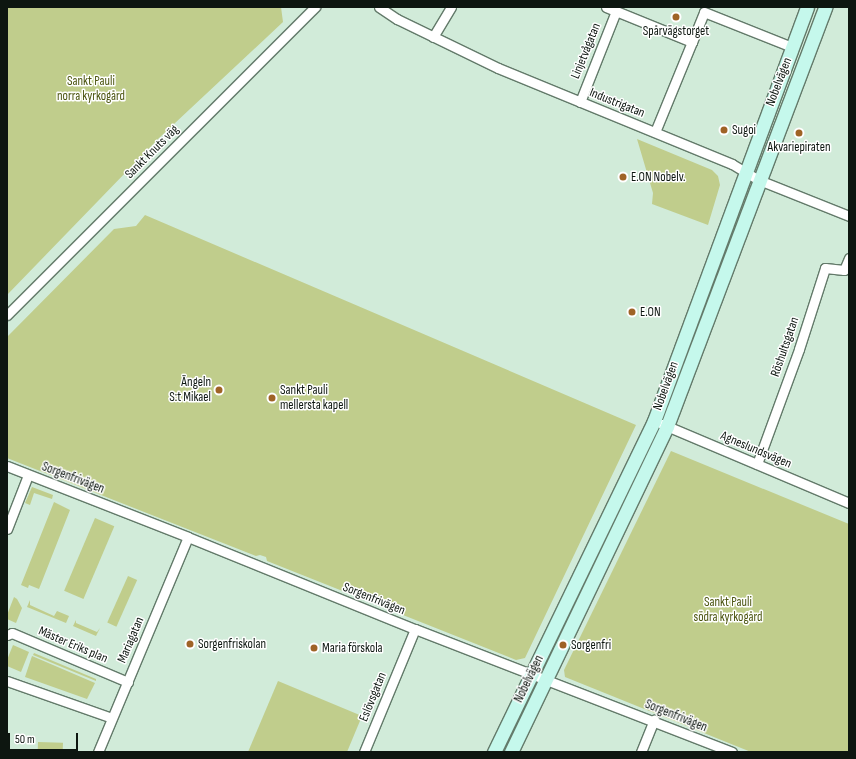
<!DOCTYPE html>
<meta charset="utf-8">
<style>
body{margin:0}
#map{position:relative;width:856px;height:759px;overflow:hidden;background:#d1ebd9;font-family:"Sofia Sans Condensed",sans-serif}
div>[style]{position:absolute}
.green>*{inset:0;background:#c0cd8c;transform-origin:0 0}
.roads{filter:drop-shadow(1px 0 #637a6a) drop-shadow(-1px 0 #637a6a) drop-shadow(0 1px #637a6a) drop-shadow(0 -1px #637a6a)}
.minor>*{height:9px;margin:-4.5px;padding:0 4.5px;transform-origin:4.5px;border-radius:4.5px;background:#fff}
.secondary>*{height:13px;margin:-6.5px;padding:0 6.5px;transform-origin:6.5px;border-radius:6.5px;background:#c5f8ec}
.dots>*{width:11px;height:11px;translate:-50% -50%;box-sizing:border-box;border:2px solid #fff;border-radius:50%}
span{translate:-50% -50%;white-space:nowrap;text-align:center;line-height:1.15;-webkit-text-stroke:3px #fff;paint-order:stroke}
.poi-label{font-size:13px;color:#0d1610}
.left{translate:0 -50%;text-align:left}
.right{translate:-100% -50%;text-align:right}
.street-label{font-size:13px;color:#0d1610}
.park-label{font-size:13px;color:#4b540f}
.frame{position:absolute;inset:0;border:8px solid #0d1610;pointer-events:none}
.scale{position:absolute;left:8px;top:733px;width:70px;height:18px;box-sizing:border-box;border:2px solid #0d1610;border-top:0;padding-left:5px;font-size:12px;line-height:14px;white-space:nowrap;color:#0d1610;-webkit-text-stroke:3px #fff;paint-order:stroke}
</style>
<div id="map">
<div class="green">
<div style="clip-path:polygon(7px 7px,281px 7px,283px 22px,159px 138px,7px 295px)"></div>
<div style="clip-path:polygon(637px 139px,712px 170px,718px 176px,720px 185px,708px 225px,652px 204px,653px 193px)"></div>
<div style="clip-path:polygon(145px 215px,636px 425px,525px 658px,516px 660px,267px 561px,266px 557px,260px 555px,256px 556px,7px 458px,7px 337px,114px 229px,136px 226px)"></div>
<div style="clip-path:polygon(671px 451px,849px 524px,849px 752px,751px 752px,565px 677px,564px 670px)"></div>
<div style="clip-path:polygon(32px 487px,53px 495px,52px 499px,34px 493px,30px 505px,25px 503px)"></div>
<div style="clip-path:polygon(54px 502px,70px 510px,39px 589px,29px 585px,28px 588px,21px 585px)"></div>
<div style="left:95px;top:518px;width:21px;height:79px;rotate:23deg"></div>
<div style="left:128px;top:576px;width:10px;height:51px;rotate:24deg"></div>
<div style="clip-path:polygon(14px 597px,17px 599px,22px 608px,16px 623px,7px 619px,7px 615px)"></div>
<div style="clip-path:polygon(30px 600px,30px 605px,54px 616px,57px 611px,69px 616px,66px 623px,27px 607px)"></div>
<div style="clip-path:polygon(76px 620px,76px 623px,97px 632px,100px 628px,96px 636px,73px 626px)"></div>
<div style="clip-path:polygon(13px 645px,29px 652px,21px 672px,7px 666px,7px 660px)"></div>
<div style="clip-path:polygon(34px 653px,96px 679px,96px 681px,33px 655px)"></div>
<div style="clip-path:polygon(32px 656px,95px 683px,87px 699px,25px 677px)"></div>
<div style="clip-path:polygon(278px 681px,362px 716px,347px 752px,248px 752px)"></div>
<div style="left:38px;top:742px;width:25px;height:7px;rotate:2deg"></div>
</div>
<div class="roads">
<div class="minor">
<div style="left:379px;top:7px;width:22px;rotate:34deg"></div>
<div style="left:397px;top:19px;width:112px;rotate:25.9deg"></div>
<div style="left:498px;top:68px;width:253px;rotate:22.3deg"></div>
<div style="left:732px;top:164px;width:31px;rotate:31deg"></div>
<div style="left:759px;top:180px;width:97px;rotate:21.8deg"></div>
<div style="left:606px;top:7px;width:93px;rotate:22.1deg"></div>
<div style="left:692px;top:42px;width:32px;rotate:-68deg"></div>
<div style="left:704px;top:12px;width:95px;rotate:21.7deg"></div>
<div style="left:433px;top:37px;width:35px;rotate:-59deg"></div>
<div style="left:580px;top:102px;width:98px;rotate:-68.4deg"></div>
<div style="left:655px;top:132px;width:97px;rotate:-67.7deg"></div>
<div style="left:7px;top:315px;width:436px;rotate:-45deg"></div>
<div style="left:662px;top:424px;width:203px;rotate:22.9deg"></div>
<div style="left:757px;top:464px;width:122px;rotate:-69.9deg"></div>
<div style="left:799px;top:349px;width:85px;rotate:-72.2deg"></div>
<div style="left:825px;top:268px;width:19px;rotate:6deg"></div>
<div style="left:844px;top:270px;width:13px;rotate:-67deg"></div>
<div style="left:7px;top:466px;width:194px;rotate:21.4deg"></div>
<div style="left:188px;top:537px;width:245px;rotate:22.1deg"></div>
<div style="left:415px;top:629px;width:340px;rotate:21.2deg"></div>
<div style="left:7px;top:529px;width:58px;rotate:-68.7deg"></div>
<div style="left:7px;top:635px;width:5px;rotate:-22deg"></div>
<div style="left:12px;top:633px;width:126px;rotate:22.9deg"></div>
<div style="left:7px;top:681px;width:111px;rotate:19.4deg"></div>
<div style="left:98px;top:752px;width:233px;rotate:-67.3deg"></div>
<div style="left:364px;top:752px;width:133px;rotate:-67.5deg"></div>
<div style="left:641px;top:752px;width:35px;rotate:-68deg"></div>
</div>
<div class="secondary">
<div style="left:494px;top:752px;width:368px;rotate:-64.2deg"></div>
<div style="left:654px;top:421px;width:441px;rotate:-69.7deg"></div>
<div style="left:511px;top:752px;width:361px;rotate:-64.4deg"></div>
<div style="left:667px;top:426px;width:448px;rotate:-69.3deg"></div>
</div>
</div>
<div class="dots">
<div style="left:676px;top:17px;background:#9f6326"></div>
<div style="left:724px;top:130px;background:#9f6326"></div>
<div style="left:799px;top:133px;background:#9f6326"></div>
<div style="left:623px;top:177px;background:#9f6326"></div>
<div style="left:632px;top:312px;background:#9f6326"></div>
<div style="left:219px;top:390px;background:#9f6326"></div>
<div style="left:272px;top:398px;background:#9f6326"></div>
<div style="left:190px;top:644px;background:#9f6326"></div>
<div style="left:563px;top:645px;background:#9f6326"></div>
<div style="left:314px;top:648px;background:#9f6326"></div>
</div>
<div class="poi-label">
<span style="left:676px;top:31px">Spårvägstorget</span>
<span class="left" style="left:732px;top:130px">Sugoi</span>
<span style="left:799px;top:147px">Akvariepiraten</span>
<span class="left" style="left:631px;top:177px">E.ON Nobelv.</span>
<span class="left" style="left:640px;top:312px">E.ON</span>
<span class="right" style="left:211px;top:390px">Ängeln<br>S:t Mikael</span>
<span class="left" style="left:280px;top:398px">Sankt Pauli<br>mellersta kapell</span>
<span class="left" style="left:198px;top:644px">Sorgenfriskolan</span>
<span class="left" style="left:571px;top:645px">Sorgenfri</span>
<span class="left" style="left:322px;top:648px">Maria förskola</span>
</div>
<div class="street-label">
<span style="left:586px;top:51px;rotate:-68deg">Linjetvågatan</span>
<span style="left:779px;top:82px;rotate:-69deg">Nobelvägen</span>
<span style="left:617px;top:103px;rotate:22deg">Industrigatan</span>
<span style="left:152px;top:152px;rotate:-45deg">Sankt Knuts väg</span>
<span style="left:785px;top:347px;rotate:-71deg">Röshultsgatan</span>
<span style="left:666px;top:386px;rotate:-70deg">Nobelvägen</span>
<span style="left:756px;top:450px;rotate:23deg">Agneslundsvägen</span>
<span style="left:73px;top:478px;rotate:21deg">Sorgenfrivägen</span>
<span style="left:374px;top:599px;rotate:22deg">Sorgenfrivägen</span>
<span style="left:131px;top:640px;rotate:-67deg">Mariagatan</span>
<span style="left:73px;top:645px;rotate:23deg">Mäster Eriks plan</span>
<span style="left:529px;top:679px;rotate:-64deg">Nobelvägen</span>
<span style="left:373px;top:697px;rotate:-68deg">Eslövsgatan</span>
<span style="left:676px;top:716px;rotate:22deg">Sorgenfrivägen</span>
</div>
<div class="park-label">
<span style="left:91px;top:89px">Sankt Pauli<br>norra kyrkogård</span>
<span style="left:728px;top:610px">Sankt Pauli<br>södra kyrkogård</span>
</div>
<div class="frame"></div>
<div class="scale">50 m</div>
</div>
